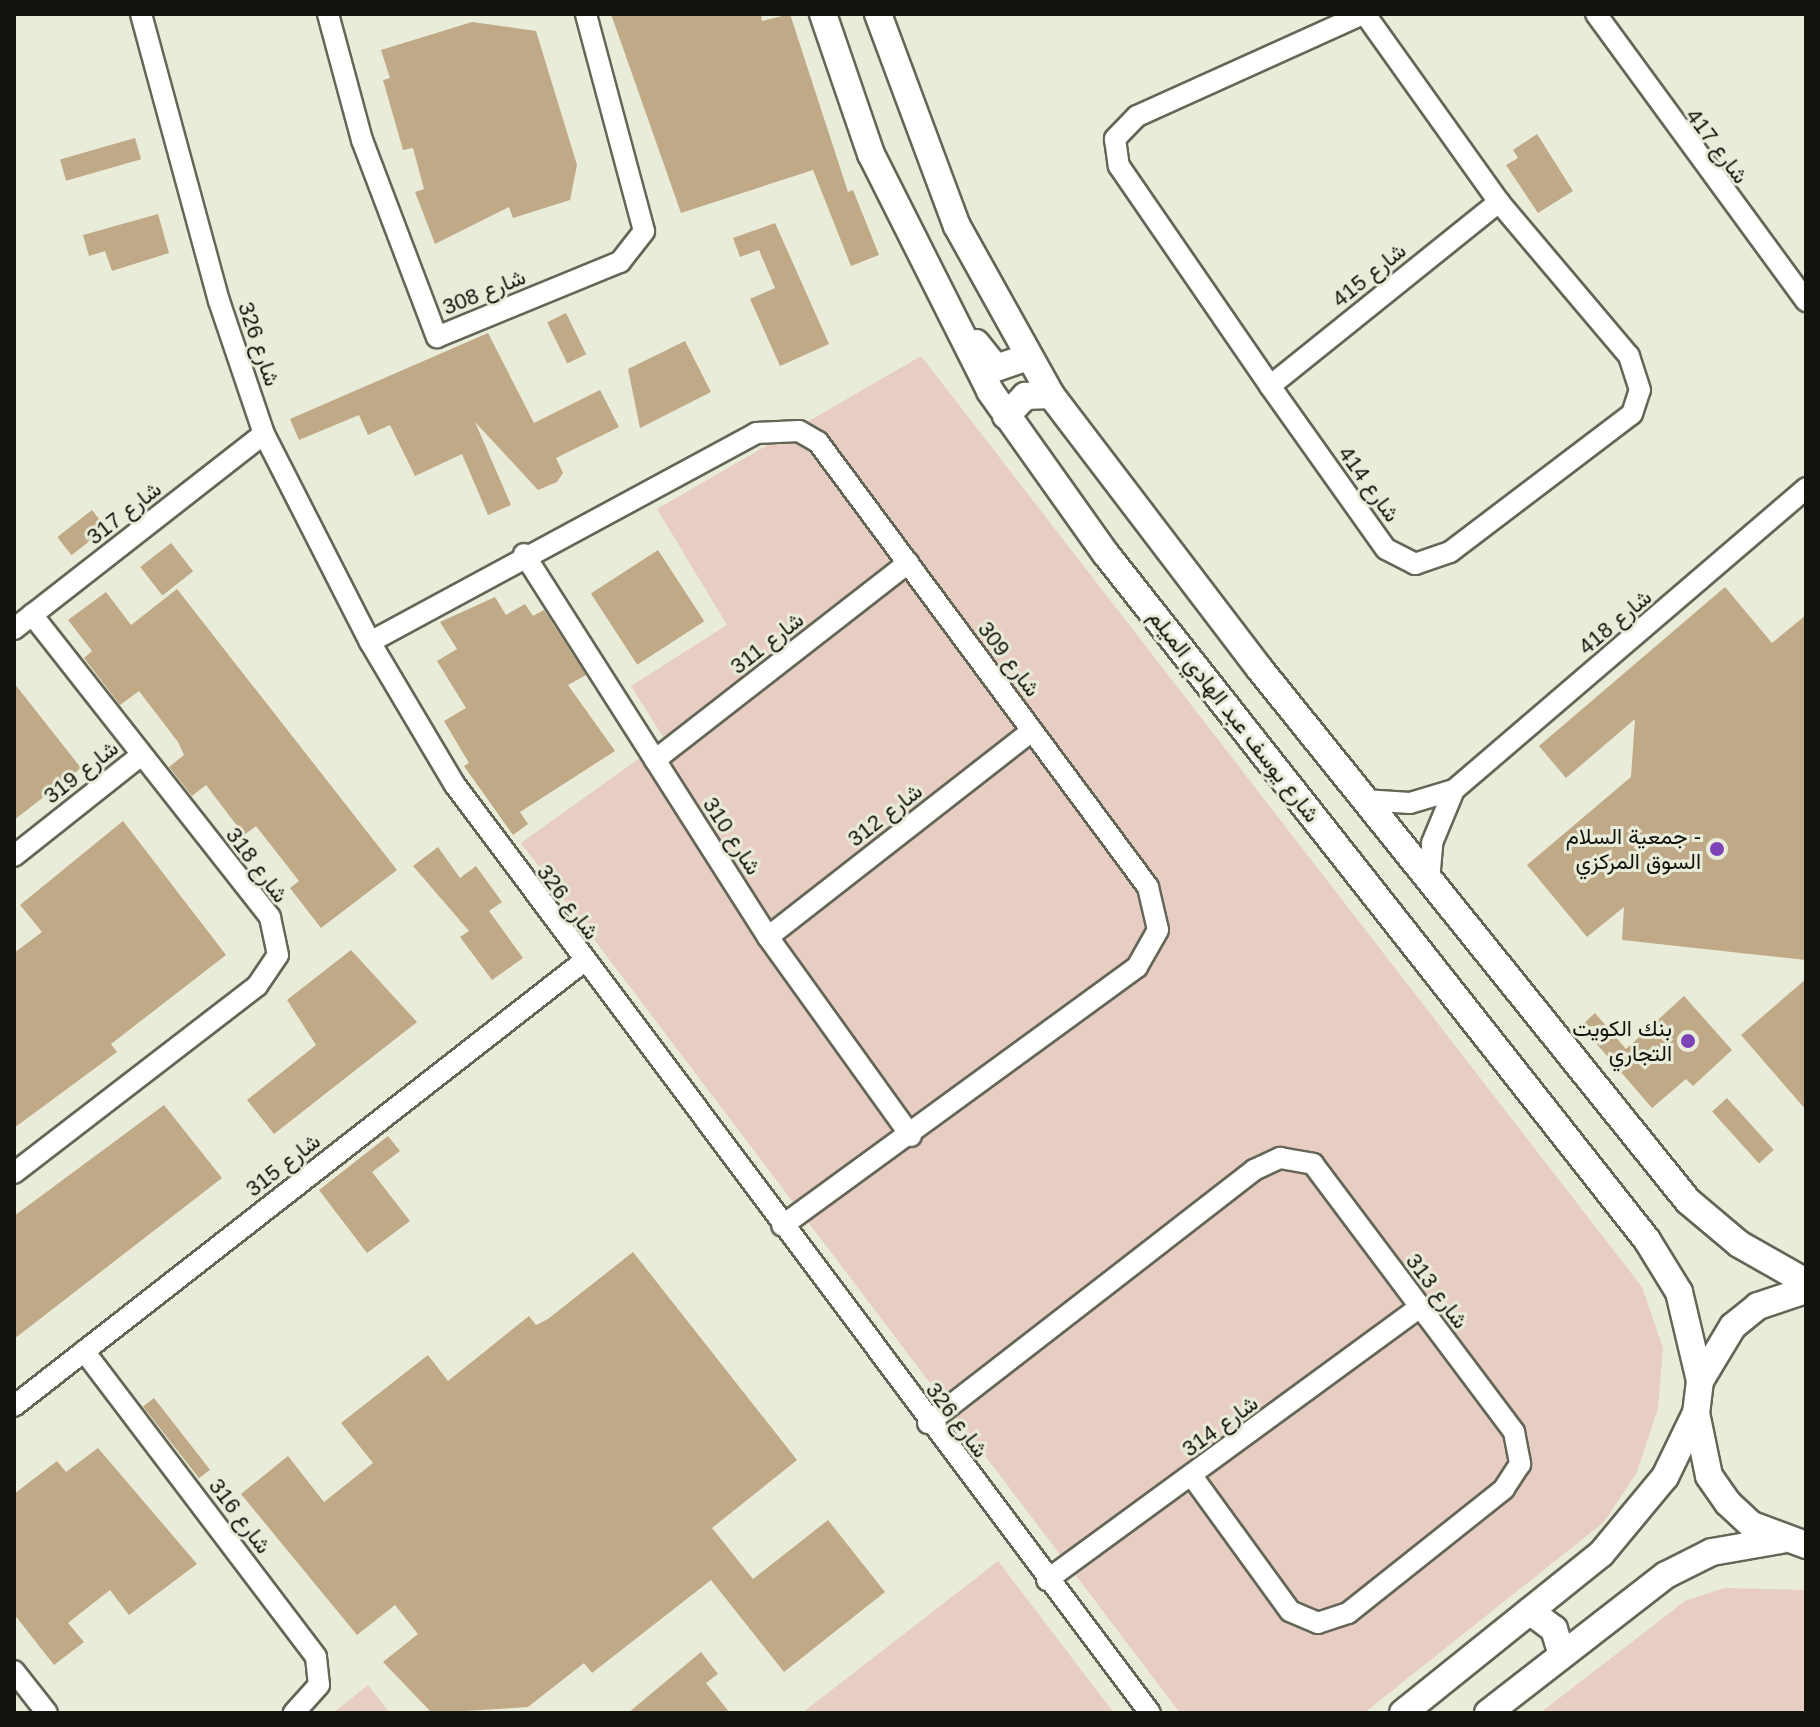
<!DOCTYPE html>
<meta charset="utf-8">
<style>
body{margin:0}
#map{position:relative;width:1820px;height:1727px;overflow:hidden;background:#eaecda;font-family:Helvetica,Vazirmatn,sans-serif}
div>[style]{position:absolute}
.green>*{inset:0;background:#e7cdc2}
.building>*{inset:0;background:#c0a986;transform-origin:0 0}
.roads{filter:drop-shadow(2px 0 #646656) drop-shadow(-2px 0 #646656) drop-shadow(0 2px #646656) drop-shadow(0 -2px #646656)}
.minor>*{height:20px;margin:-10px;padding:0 10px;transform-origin:10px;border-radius:10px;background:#fff}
.tertiary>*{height:26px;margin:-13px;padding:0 13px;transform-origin:13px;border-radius:13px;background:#fff}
.dots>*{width:22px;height:22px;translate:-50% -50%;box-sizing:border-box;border:4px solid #eaecda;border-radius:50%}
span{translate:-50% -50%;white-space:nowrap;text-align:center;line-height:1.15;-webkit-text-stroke:6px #eaecda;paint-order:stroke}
.street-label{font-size:22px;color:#12130c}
.poi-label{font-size:22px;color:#12130c}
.right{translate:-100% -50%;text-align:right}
.frame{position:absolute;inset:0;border:16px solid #12130c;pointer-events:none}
</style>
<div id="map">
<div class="green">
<div style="clip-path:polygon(921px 356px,1642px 1287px,1663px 1348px,1658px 1408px,1637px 1472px,1604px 1522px,1364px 1713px,1180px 1713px,521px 843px,665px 740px,631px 686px,727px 625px,657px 509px)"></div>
<div style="clip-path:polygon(998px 1561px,1114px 1713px,802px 1713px)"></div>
<div style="clip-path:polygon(1724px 1588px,1806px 1590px,1806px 1713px,1540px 1713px,1685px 1601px)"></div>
<div style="clip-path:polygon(368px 1685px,390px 1713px,333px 1713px)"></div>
</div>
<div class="building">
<div style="clip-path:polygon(611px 14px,761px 14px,762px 21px,790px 14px,848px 192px,853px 190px,879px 255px,851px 266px,813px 170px,681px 213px)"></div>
<div style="clip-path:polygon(472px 22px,536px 31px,577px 165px,570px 200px,513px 218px,509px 207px,435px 244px,415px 192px,424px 189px,413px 148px,403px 150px,383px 80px,390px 78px,381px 50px)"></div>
<div style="clip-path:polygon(1537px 134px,1573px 191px,1538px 213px,1506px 165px,1518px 158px,1513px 150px)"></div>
<div style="left:135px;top:138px;width:22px;height:78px;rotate:74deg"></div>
<div style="clip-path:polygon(158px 214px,169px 253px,112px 271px,105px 251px,89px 256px,83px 235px)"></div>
<div style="clip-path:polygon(775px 223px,829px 344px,780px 366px,750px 299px,775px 288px,759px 250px,740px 257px,733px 238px)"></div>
<div style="left:566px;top:313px;width:46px;height:21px;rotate:64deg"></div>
<div style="clip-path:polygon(488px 333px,534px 423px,600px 390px,619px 427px,556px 458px,563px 473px,557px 482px,538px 490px,475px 422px,511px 505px,488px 515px,462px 454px,415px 476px,390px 425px,368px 435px,359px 415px,299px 440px,290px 419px)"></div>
<div style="clip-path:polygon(685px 341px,711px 392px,640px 428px,628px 369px)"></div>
<div style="left:92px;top:510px;width:23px;height:44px;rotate:52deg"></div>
<div style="left:171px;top:543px;width:36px;height:39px;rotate:52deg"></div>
<div style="left:658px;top:550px;width:85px;height:80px;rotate:57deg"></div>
<div style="clip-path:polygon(1725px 587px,1772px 643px,1806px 615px,1806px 960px,1622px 940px,1624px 907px,1587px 937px,1527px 865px,1631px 777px,1635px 719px,1566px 778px,1539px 746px)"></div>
<div style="clip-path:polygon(177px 589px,397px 870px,321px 928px,290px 888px,299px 881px,256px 826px,244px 835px,206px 785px,192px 796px,169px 767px,184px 755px,178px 742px,139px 691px,120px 705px,84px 658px,92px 651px,68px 620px,106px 592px,131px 625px)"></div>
<div style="clip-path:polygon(495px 597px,506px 615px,525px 604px,533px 616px,544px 610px,586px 675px,568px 685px,615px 751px,520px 812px,528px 824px,513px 835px,464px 766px,469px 763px,444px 721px,466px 708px,437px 661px,457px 649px,440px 622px)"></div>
<div style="clip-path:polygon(14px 683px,81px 768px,14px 820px)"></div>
<div style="clip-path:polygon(123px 821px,226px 955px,111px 1044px,117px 1052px,14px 1128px,14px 953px,42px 932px,20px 905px)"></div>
<div style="clip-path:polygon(438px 847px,460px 878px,476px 866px,502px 902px,489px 911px,523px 958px,492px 980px,460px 937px,469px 931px,413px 866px)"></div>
<div style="clip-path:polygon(351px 950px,417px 1022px,274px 1134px,247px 1100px,316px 1045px,287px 1000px)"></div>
<div style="clip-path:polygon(1806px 979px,1806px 1110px,1741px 1035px)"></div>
<div style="clip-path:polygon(1684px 996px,1732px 1050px,1693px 1086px,1686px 1079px,1652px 1108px,1581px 1026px,1595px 1013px,1626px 1049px)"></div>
<div style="left:1727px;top:1098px;width:70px;height:20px;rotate:48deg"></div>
<div style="clip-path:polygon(164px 1105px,222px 1178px,14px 1339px,14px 1216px)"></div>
<div style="clip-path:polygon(388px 1136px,400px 1151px,372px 1172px,410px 1221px,367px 1253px,319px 1190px)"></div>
<div style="clip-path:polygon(633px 1252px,797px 1460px,712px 1528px,753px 1579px,828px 1520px,885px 1592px,784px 1672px,711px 1580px,592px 1673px,584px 1663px,528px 1707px,432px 1713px,383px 1662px,418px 1634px,395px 1605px,357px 1635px,241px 1494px,288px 1456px,324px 1502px,373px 1463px,341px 1423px,428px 1355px,448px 1381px,529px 1316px,536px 1325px,548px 1319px)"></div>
<div style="left:154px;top:1398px;width:91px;height:14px;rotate:52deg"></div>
<div style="clip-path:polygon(98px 1448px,197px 1564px,129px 1615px,110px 1590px,68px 1623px,84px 1642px,54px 1665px,14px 1614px,14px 1494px,57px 1461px,66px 1472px)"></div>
<div style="clip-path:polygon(701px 1652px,718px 1674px,706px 1683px,730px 1713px,628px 1713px)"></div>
</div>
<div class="roads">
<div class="minor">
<div style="left:141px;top:14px;width:297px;rotate:74.8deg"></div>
<div style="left:219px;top:301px;width:140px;rotate:71.3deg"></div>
<div style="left:264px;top:434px;width:233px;rotate:63deg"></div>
<div style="left:370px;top:642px;width:166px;rotate:59.3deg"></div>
<div style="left:455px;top:785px;width:1159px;rotate:53.17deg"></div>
<div style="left:328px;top:14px;width:131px;rotate:74.9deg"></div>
<div style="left:362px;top:140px;width:211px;rotate:69.2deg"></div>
<div style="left:437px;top:337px;width:198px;rotate:-22.3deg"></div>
<div style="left:620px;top:262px;width:39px;rotate:-52deg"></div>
<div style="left:644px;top:231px;width:225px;rotate:-105deg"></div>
<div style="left:1363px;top:14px;width:248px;rotate:155.7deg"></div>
<div style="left:1137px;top:116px;width:32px;rotate:134deg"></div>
<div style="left:1115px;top:139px;width:27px;rotate:82deg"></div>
<div style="left:1119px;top:166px;width:267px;rotate:55.5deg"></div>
<div style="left:1270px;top:386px;width:200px;rotate:54.6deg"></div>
<div style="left:1386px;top:549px;width:33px;rotate:27deg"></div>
<div style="left:1415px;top:564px;width:37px;rotate:-19deg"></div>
<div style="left:1450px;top:552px;width:228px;rotate:-37.2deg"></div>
<div style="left:1632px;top:414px;width:25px;rotate:-72deg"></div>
<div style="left:1640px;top:390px;width:36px;rotate:-108deg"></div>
<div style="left:1629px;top:356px;width:202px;rotate:-130.2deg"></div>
<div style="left:1499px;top:202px;width:231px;rotate:-125.5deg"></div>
<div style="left:1596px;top:14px;width:356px;rotate:53.8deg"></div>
<div style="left:1270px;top:386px;width:294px;rotate:-38.8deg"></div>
<div style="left:524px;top:554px;width:454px;rotate:57.5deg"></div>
<div style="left:768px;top:937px;width:245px;rotate:54.3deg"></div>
<div style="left:14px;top:629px;width:317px;rotate:-38deg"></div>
<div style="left:370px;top:642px;width:439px;rotate:-28.4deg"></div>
<div style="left:756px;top:433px;width:43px;rotate:-2.7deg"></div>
<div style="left:799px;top:431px;width:22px;rotate:30deg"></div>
<div style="left:818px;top:442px;width:554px;rotate:53.44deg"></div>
<div style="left:1148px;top:887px;width:44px;rotate:76.9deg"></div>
<div style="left:1158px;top:930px;width:43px;rotate:119.6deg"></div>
<div style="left:1137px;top:967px;width:439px;rotate:143.9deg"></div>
<div style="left:655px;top:760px;width:321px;rotate:-37.9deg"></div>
<div style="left:1364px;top:800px;width:46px;rotate:3.7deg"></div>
<div style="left:1410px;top:803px;width:46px;rotate:-16.5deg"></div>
<div style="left:1454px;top:790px;width:464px;rotate:-40.6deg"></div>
<div style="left:14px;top:856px;width:161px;rotate:-38.4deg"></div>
<div style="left:1429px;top:881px;width:38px;rotate:-85deg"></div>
<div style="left:1432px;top:843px;width:57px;rotate:-67.5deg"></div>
<div style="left:768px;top:937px;width:335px;rotate:-38deg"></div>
<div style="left:14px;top:1173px;width:307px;rotate:-37.6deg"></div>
<div style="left:257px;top:986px;width:37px;rotate:-56deg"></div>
<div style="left:278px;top:955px;width:39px;rotate:-102deg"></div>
<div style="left:270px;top:917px;width:385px;rotate:-128.2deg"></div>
<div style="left:84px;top:1351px;width:384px;rotate:52.8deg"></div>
<div style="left:316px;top:1657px;width:28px;rotate:84deg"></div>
<div style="left:319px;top:1685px;width:38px;rotate:132deg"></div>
<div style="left:14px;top:1406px;width:722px;rotate:-37.97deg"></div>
<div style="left:928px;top:1423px;width:413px;rotate:-37.8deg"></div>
<div style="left:1254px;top:1170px;width:29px;rotate:-25deg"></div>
<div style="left:1280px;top:1158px;width:34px;rotate:10deg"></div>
<div style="left:1313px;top:1164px;width:335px;rotate:53.1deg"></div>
<div style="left:1514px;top:1432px;width:33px;rotate:79deg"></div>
<div style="left:1520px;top:1464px;width:30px;rotate:123deg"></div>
<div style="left:1504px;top:1489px;width:199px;rotate:141.5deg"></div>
<div style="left:1348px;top:1613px;width:32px;rotate:162deg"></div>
<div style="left:1318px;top:1623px;width:30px;rotate:-157deg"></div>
<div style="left:1290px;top:1611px;width:167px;rotate:-126deg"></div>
<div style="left:1047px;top:1580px;width:462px;rotate:-36.2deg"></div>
<div style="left:14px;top:1671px;width:53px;rotate:51.8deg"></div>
</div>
<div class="tertiary">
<div style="left:823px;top:14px;width:148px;rotate:71.1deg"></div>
<div style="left:871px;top:154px;width:265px;rotate:63.3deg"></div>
<div style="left:990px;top:391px;width:200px;rotate:54.6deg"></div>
<div style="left:1106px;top:554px;width:874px;rotate:51.74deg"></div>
<div style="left:1647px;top:1240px;width:61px;rotate:58.4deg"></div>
<div style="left:1679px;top:1292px;width:91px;rotate:76.7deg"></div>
<div style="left:878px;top:14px;width:226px;rotate:69.6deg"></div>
<div style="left:957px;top:226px;width:193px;rotate:60.9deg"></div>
<div style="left:1051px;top:395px;width:343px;rotate:52.7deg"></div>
<div style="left:1259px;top:668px;width:684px;rotate:51.17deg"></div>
<div style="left:1688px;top:1201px;width:67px;rotate:40.1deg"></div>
<div style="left:1739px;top:1244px;width:77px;rotate:29.6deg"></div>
<div style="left:976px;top:343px;width:32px;rotate:51deg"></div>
<div style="left:996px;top:368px;width:34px;rotate:-19deg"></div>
<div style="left:1006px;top:416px;width:28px;rotate:-46deg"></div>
<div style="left:1025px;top:396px;width:26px;rotate:-2deg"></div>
<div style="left:1806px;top:1290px;width:51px;rotate:161.6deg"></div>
<div style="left:1758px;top:1306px;width:32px;rotate:141deg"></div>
<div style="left:1733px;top:1326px;width:64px;rotate:121deg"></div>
<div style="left:1700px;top:1381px;width:32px;rotate:97deg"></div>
<div style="left:1696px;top:1413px;width:64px;rotate:78.3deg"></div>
<div style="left:1709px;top:1476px;width:33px;rotate:55deg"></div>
<div style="left:1728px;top:1503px;width:33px;rotate:43deg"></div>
<div style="left:1752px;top:1525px;width:58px;rotate:20.3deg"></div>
<div style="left:1530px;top:1611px;width:30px;rotate:37deg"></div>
<div style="left:1554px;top:1629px;width:27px;rotate:73deg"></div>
<div style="left:1403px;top:1713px;width:254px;rotate:-38.8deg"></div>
<div style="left:1601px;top:1554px;width:100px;rotate:-50.3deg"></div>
<div style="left:1665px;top:1477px;width:71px;rotate:-64.2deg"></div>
<div style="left:1488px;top:1713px;width:225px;rotate:-37.8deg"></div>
<div style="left:1666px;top:1575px;width:51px;rotate:-26.6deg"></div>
<div style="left:1712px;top:1552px;width:70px;rotate:-9.9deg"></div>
</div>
</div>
<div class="dots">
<div style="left:1717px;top:849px;background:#7e42b8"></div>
<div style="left:1688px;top:1041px;background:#7e42b8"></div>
</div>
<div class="street-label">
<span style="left:1717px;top:146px;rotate:53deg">شارع 417</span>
<span style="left:1369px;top:275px;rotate:-39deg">شارع 415</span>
<span style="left:484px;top:292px;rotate:-22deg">شارع 308</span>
<span style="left:259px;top:344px;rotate:71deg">شارع 326</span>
<span style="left:1369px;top:484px;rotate:54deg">شارع 414</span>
<span style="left:124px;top:513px;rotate:-38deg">شارع 317</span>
<span style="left:1615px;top:622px;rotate:-40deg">شارع 418</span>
<span style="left:767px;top:643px;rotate:-38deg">شارع 311</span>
<span style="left:1009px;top:659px;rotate:53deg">شارع 309</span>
<span style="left:1234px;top:716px;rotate:52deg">شارع يوسف عبد الهادي الميلم</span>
<span style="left:81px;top:772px;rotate:-38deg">شارع 319</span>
<span style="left:885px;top:815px;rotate:-38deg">شارع 312</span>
<span style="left:732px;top:836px;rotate:57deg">شارع 310</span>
<span style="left:257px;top:865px;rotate:53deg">شارع 318</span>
<span style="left:568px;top:902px;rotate:53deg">شارع 326</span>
<span style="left:283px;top:1165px;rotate:-38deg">شارع 315</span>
<span style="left:1437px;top:1291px;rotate:53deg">شارع 313</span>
<span style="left:957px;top:1420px;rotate:53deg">شارع 326</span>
<span style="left:1220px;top:1426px;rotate:-36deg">شارع 314</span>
<span style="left:240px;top:1516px;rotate:53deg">شارع 316</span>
</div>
<div class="poi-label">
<span class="right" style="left:1701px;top:849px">جمعية السلام -<br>السوق المركزي</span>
<span class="right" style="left:1672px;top:1041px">بنك الكويت<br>التجاري</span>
</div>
<div class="frame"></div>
</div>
